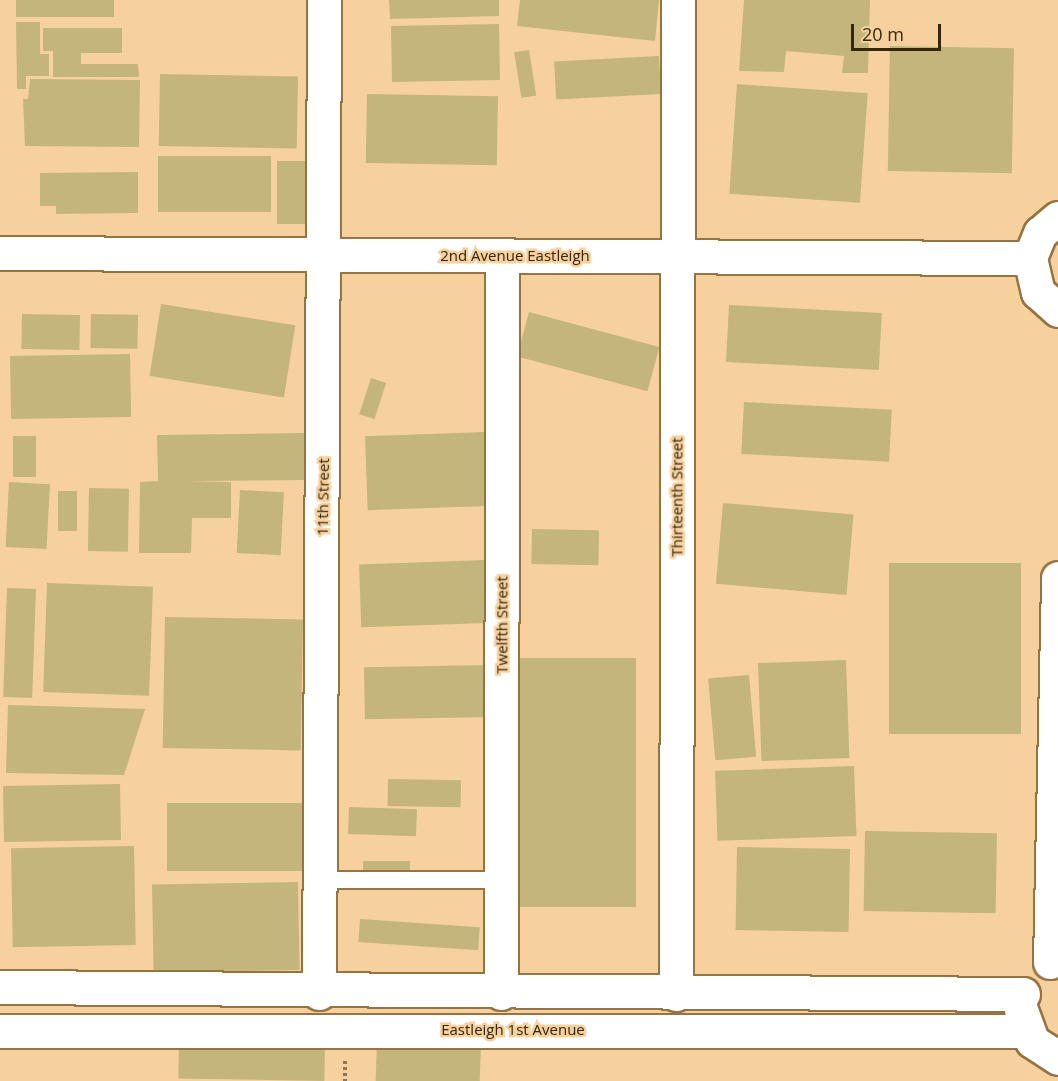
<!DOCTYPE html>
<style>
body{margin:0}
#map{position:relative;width:1058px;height:1081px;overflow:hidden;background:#f6d19d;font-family:"Open Sans",sans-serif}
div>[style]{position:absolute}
.building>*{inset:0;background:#c4b57b;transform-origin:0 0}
.path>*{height:4px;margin-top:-2px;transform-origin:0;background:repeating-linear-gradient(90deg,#8e7652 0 3px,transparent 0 6px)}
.roads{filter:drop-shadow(2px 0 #957342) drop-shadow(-2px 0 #957342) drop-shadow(0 2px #957342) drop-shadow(0 -2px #957342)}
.lane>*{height:16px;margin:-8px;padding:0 8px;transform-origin:8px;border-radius:8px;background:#fff}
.street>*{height:33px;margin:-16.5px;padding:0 16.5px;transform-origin:16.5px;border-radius:16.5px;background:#fff}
.secondary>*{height:33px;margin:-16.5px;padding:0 16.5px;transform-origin:16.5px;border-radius:16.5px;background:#fff}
span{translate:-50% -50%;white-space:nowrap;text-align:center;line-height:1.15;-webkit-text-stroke:5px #f6d19d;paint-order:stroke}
.street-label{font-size:15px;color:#342611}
.scale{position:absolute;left:851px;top:24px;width:90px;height:27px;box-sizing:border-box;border:3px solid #342611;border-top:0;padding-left:8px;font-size:18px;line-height:21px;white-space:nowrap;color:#342611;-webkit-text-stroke:4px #f6d19d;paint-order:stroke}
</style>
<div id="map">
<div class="building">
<div style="left:16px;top:0;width:98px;height:17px"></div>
<div style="clip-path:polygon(389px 0,499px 0,499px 16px,390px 19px)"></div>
<div style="clip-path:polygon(520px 0,659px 0,655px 41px,517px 26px)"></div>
<div style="clip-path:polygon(744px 0,870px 0,868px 73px,842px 73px,844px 56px,786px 51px,784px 72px,739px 71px)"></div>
<div style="clip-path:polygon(16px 22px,40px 22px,40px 54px,49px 54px,49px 76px,26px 76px,26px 89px,17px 89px)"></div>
<div style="left:499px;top:24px;width:56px;height:108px;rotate:89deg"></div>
<div style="clip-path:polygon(43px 28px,122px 28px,122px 53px,81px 53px,81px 64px,138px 64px,139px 77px,53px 77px,53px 51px,43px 51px)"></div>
<div style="left:890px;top:46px;width:124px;height:125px;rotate:1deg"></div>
<div style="left:529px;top:50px;width:46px;height:15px;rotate:81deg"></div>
<div style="left:659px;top:56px;width:38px;height:105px;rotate:87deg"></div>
<div style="left:160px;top:74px;width:138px;height:72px;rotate:1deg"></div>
<div style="clip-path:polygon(30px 79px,140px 80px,139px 147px,25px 146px,23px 99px,28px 99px)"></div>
<div style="left:737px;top:84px;width:131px;height:110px;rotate:4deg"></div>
<div style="left:367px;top:94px;width:131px;height:69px;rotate:1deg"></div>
<div style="left:271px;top:156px;width:56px;height:113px;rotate:90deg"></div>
<div style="left:277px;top:161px;width:29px;height:63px"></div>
<div style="clip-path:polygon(138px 172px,138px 213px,56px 214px,56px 206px,40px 206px,40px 173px)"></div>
<div style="left:161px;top:304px;width:136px;height:73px;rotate:9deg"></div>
<div style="left:729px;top:305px;width:153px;height:57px;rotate:3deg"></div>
<div style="left:529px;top:312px;width:135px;height:46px;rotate:15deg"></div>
<div style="left:22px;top:314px;width:58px;height:35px;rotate:1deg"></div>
<div style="left:91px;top:314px;width:47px;height:34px;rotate:1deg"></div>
<div style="left:130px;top:354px;width:63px;height:120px;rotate:89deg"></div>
<div style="left:371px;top:378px;width:16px;height:38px;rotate:18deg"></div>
<div style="left:744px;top:402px;width:148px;height:52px;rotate:3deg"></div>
<div style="left:485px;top:432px;width:74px;height:120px;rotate:88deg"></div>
<div style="clip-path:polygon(304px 433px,304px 480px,187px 481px,231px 482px,231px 518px,192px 518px,191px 553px,139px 553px,140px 482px,158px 481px,157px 435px)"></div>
<div style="left:13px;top:436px;width:23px;height:41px"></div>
<div style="left:9px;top:482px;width:41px;height:65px;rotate:3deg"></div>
<div style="left:89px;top:488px;width:40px;height:63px;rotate:1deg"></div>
<div style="left:240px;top:490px;width:44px;height:63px;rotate:3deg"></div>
<div style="left:58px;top:491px;width:19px;height:40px"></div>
<div style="left:723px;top:503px;width:131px;height:81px;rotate:5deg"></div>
<div style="left:532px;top:529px;width:67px;height:35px;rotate:1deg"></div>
<div style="left:485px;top:560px;width:63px;height:126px;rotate:88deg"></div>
<div style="left:889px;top:563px;width:132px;height:171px"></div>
<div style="left:47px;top:583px;width:106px;height:109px;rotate:2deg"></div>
<div style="left:7px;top:588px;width:29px;height:109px;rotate:2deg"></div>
<div style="left:165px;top:617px;width:138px;height:131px;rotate:1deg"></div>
<div style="left:636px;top:658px;width:249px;height:126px;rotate:90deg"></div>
<div style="left:846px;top:660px;width:98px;height:88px;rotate:88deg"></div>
<div style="left:491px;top:665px;width:52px;height:127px;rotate:89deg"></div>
<div style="left:749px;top:675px;width:82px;height:41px;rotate:85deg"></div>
<div style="clip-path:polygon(8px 705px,145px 709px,124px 775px,6px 773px)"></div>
<div style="left:854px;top:766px;width:70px;height:139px;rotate:88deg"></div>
<div style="left:388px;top:779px;width:73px;height:27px;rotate:1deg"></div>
<div style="left:120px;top:784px;width:56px;height:117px;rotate:89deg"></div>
<div style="left:167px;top:803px;width:142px;height:68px"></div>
<div style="left:349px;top:807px;width:68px;height:27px;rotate:2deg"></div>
<div style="left:865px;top:831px;width:132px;height:80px;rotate:1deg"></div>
<div style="left:134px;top:846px;width:99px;height:123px;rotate:89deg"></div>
<div style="left:737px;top:847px;width:113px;height:83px;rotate:1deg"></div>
<div style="left:363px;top:861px;width:47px;height:19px"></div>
<div style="left:298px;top:882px;width:88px;height:146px;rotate:89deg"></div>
<div style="left:360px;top:919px;width:120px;height:23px;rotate:4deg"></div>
<div style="left:325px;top:1042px;width:39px;height:146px;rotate:91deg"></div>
<div style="left:377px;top:1042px;width:104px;height:39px;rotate:2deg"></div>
</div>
<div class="path">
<div style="left:345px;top:1061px;width:20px;rotate:90deg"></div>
</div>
<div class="roads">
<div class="lane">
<div style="left:319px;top:880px;width:182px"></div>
</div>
<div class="street">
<div style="left:319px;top:993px;width:993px;rotate:-89.71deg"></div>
<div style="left:501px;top:993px;width:737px;rotate:-89.92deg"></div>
<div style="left:676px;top:994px;width:994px;rotate:-89.88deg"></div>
</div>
<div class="secondary">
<div style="left:1058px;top:218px;width:23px;rotate:140deg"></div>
<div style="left:1040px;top:233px;width:27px;rotate:112deg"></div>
<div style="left:1030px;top:258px;width:35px;rotate:77deg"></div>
<div style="left:1038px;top:292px;width:27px;rotate:42deg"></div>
<div style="left:0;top:253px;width:1030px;rotate:0.28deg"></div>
<div style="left:1050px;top:962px;width:384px;rotate:-88.8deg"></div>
<div style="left:0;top:987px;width:1023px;rotate:0.39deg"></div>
<div style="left:1021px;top:1010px;width:33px;rotate:70deg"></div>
<div style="left:1032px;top:1041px;width:31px;rotate:33deg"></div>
<div style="left:0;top:1031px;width:1026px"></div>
</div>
</div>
<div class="street-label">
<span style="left:515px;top:256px">2nd Avenue Eastleigh</span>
<span style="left:323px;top:497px;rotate:-89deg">11th Street</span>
<span style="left:677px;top:497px;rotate:-90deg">Thirteenth Street</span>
<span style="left:502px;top:625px;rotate:-90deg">Twelfth Street</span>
<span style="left:513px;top:1030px">Eastleigh 1st Avenue</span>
</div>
<div class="scale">20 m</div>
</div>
